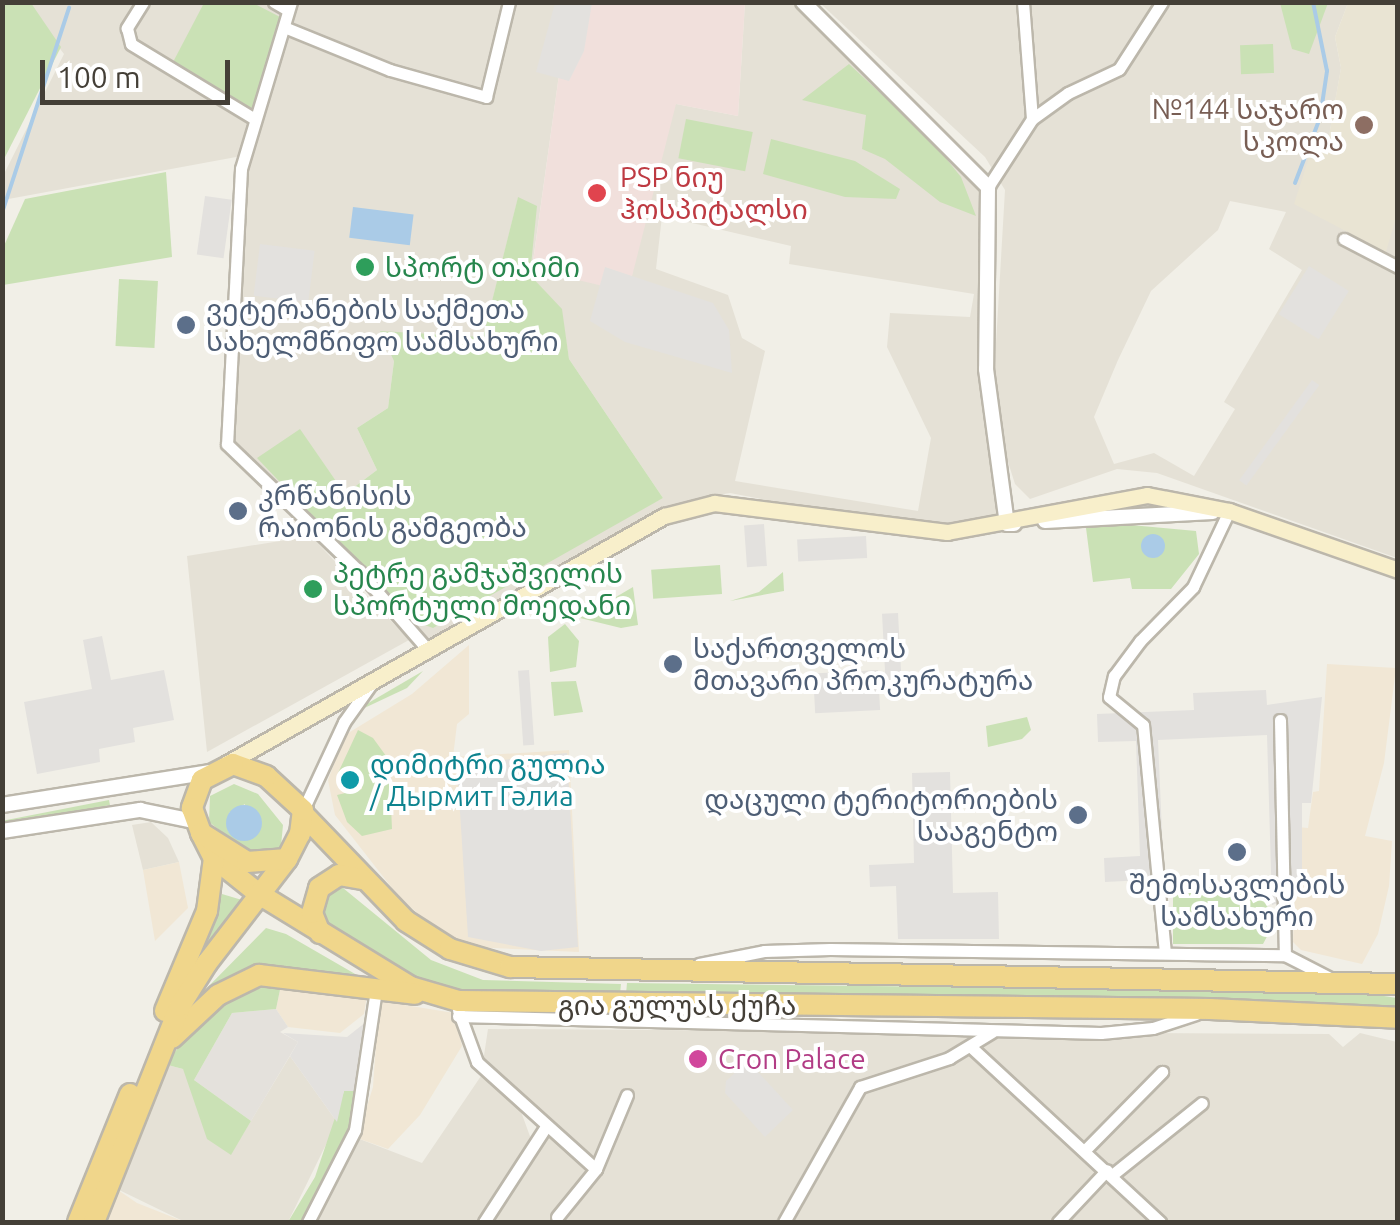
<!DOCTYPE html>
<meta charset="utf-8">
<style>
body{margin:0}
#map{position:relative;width:1400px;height:1225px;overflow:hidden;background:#f1efe7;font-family:Ubuntu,"Noto Sans Georgian",sans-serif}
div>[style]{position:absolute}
.residential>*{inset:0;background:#e5e1d6}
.commercial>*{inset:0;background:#f1e7d5}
.industrial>*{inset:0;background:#e4e1dc}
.education>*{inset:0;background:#e9e4d3}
.medical>*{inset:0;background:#f1e0dc}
.green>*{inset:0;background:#cae1b5;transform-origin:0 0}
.round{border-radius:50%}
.parking>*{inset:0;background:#e3e1de;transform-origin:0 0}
.water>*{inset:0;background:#aacbe7;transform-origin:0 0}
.stream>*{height:4px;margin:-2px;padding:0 2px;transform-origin:2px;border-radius:2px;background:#aacbe7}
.roads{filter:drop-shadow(2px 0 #bcb7ab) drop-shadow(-2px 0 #bcb7ab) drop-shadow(0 2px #bcb7ab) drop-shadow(0 -2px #bcb7ab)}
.minor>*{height:11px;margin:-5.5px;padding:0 5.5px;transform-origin:5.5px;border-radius:5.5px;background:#fff}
.tertiary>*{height:14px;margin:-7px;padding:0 7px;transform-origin:7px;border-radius:7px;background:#fff}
.secondary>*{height:15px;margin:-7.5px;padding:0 7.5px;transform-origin:7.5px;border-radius:7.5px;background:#f8efcb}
.trunk>*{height:20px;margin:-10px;padding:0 10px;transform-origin:10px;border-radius:10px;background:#f0d68b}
.dots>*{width:28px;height:28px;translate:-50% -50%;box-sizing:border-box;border:5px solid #fff;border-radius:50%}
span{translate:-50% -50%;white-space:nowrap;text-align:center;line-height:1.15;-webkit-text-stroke:8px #fff;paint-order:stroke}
.education-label{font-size:28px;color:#785e54}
.right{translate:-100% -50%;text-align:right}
.health-label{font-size:28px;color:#be3a42}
.left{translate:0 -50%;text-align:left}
.leisure-label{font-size:28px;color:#27864d}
.service-label{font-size:28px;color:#4e5e75}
.culture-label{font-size:28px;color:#0d838f}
.street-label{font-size:28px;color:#443f37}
.hotel-label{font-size:28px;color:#b23c85}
.frame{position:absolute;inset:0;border:5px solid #443f37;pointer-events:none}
.scale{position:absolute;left:40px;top:60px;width:190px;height:45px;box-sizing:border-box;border:5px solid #443f37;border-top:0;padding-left:12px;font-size:30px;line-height:35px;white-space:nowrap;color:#443f37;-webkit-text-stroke:8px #fff;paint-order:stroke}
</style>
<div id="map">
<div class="residential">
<div style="clip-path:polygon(evenodd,25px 3px,569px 3px,532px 268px,676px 104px,738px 116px,745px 3px,796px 3px,985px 192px,979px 344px,997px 520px,897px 525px,730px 493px,707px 497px,661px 513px,424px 642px,232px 440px,247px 155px,3px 200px,2px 178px,64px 54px,25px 3px,518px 198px,530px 275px,561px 309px,569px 359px,663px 498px,411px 620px,300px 430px,345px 494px,377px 470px,357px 428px,388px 408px,394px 361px,483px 338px,518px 198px,25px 3px,662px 216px,791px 246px,789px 264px,974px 294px,970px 317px,890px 313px,887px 347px,931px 438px,918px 511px,735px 481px,765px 351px,742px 338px,728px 295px,656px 269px,662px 216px)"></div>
<div style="clip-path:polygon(evenodd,820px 3px,1348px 3px,1335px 37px,1341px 68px,1328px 142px,1385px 252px,1397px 211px,1397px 558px,1157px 473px,1117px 469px,1030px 499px,1015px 484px,1002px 443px,994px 378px,1005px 190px,985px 157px,820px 3px,1230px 201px,1286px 212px,1269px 249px,1302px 270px,1224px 402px,1235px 409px,1194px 476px,1154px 453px,1114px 464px,1094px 417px,1118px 360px,1151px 291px,1218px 230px,1230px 201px)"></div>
<div style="clip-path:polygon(311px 536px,409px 640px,207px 752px,187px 556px)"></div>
<div style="clip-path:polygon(151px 822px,168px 838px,179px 862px,143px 870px,132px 825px)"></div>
<div style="clip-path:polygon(488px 1029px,1329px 1034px,1343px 1047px,1360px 1033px,1397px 1042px,1397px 1222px,486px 1222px,550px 1125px,483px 1062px)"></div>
<div style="clip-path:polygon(290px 1056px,337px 1122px,288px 1222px,185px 1222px,115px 1188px,164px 1064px,183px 1069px,231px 1154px)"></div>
<div style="clip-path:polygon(481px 1076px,520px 1109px,531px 1139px,478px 1222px,314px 1222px,357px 1138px,422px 1163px)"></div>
</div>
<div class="commercial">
<div style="clip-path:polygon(469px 645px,469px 714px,457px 724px,453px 757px,569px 750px,579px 952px,471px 947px,432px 926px,399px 897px,335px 815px,328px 780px,345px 735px,412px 694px)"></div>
<div style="clip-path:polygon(1327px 664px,1396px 668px,1384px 763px,1365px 836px,1392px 841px,1389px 886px,1378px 934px,1362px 964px,1301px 950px,1293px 942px,1297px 827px,1308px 828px,1313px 792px,1319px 791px)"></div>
<div style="clip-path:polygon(179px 862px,188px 908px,155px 941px,143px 870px)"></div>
<div style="clip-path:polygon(281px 985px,367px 995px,364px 1014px,340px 1033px,288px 1027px,276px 1009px)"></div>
<div style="clip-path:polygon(379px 1001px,454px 1013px,462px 1046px,420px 1115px,388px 1149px,357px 1138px,373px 1087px)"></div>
<div style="clip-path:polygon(115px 1188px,137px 1203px,185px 1222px,104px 1222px)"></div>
</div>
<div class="industrial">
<div style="clip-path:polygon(276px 1009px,288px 1027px,280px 1032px,298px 1042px,251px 1121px,194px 1080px,232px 1013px)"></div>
</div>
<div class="education">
<div style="clip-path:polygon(1348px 3px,1397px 3px,1398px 211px,1386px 252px,1294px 204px,1312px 148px,1328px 141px,1341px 68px,1335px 37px)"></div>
</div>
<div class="medical">
<div style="clip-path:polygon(569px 3px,745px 3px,738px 116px,676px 104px,628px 292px,532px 269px)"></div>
</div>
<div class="green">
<div style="clip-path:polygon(3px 2px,31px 3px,61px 47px,3px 161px)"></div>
<div style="clip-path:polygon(204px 3px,253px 3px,282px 18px,251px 111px,172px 64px)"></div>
<div style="clip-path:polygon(1280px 3px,1328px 3px,1309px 54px,1292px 49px)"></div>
<div style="left:1273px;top:44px;width:29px;height:33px;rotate:88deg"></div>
<div style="clip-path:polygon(849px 64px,932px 141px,961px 177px,976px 216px,940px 202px,885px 159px,862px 149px,866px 115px,802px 100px)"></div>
<div style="left:686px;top:119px;width:68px;height:40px;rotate:11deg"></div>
<div style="clip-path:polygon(771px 139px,855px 161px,900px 189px,896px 199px,845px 197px,763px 174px)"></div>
<div style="clip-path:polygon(166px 172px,172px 257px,3px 285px,3px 248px,25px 199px)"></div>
<div style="clip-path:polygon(518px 197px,537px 206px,530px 275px,562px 309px,569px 359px,663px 498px,433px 628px,411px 620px,257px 458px,300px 429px,345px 494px,377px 470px,357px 428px,388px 408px,394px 361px,380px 331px,483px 337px)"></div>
<div style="left:119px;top:279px;width:39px;height:67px;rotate:3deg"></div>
<div style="clip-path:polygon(1109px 523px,1196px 531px,1199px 554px,1171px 589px,1132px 589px,1130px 578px,1093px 582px,1086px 528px)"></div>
<div style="left:720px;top:565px;width:29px;height:69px;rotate:86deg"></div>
<div style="clip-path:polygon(783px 572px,784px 591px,730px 601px,759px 592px)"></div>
<div class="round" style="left:299px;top:575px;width:28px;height:28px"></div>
<div style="clip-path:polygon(633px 587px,638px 625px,621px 628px,580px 618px)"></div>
<div style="clip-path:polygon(565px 624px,579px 641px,576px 667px,550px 672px,548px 637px)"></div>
<div style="clip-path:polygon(423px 671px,407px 688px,358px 711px,358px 709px)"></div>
<div style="clip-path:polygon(576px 681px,583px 712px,554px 716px,551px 682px)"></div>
<div style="clip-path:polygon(1027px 717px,1031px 730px,1022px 739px,988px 747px,986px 726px)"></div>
<div style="clip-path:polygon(358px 730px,373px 738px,389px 760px,392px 829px,362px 836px,347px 822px,337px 795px,362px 789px,357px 773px,338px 773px)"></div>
<div style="clip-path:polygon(evenodd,234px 784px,258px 794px,283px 825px,281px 846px,261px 862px,209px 822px,210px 796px,234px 784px,245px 804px,244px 841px,228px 831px,229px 813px,245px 804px)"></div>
<div style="left:109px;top:800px;width:5px;height:107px;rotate:79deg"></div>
<div style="clip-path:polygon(1263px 881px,1271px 929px,1263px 944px,1173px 944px,1173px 887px)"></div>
<div style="clip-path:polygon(334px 888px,343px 888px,431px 960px,483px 980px,621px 984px,620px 994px,460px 993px,408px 980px,321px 924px,322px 894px)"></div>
<div style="clip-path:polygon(222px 894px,242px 900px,198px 955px)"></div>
<div style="clip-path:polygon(266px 928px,286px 934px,369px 982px,261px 966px,198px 997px)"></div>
<div style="clip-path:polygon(627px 983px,1358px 992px,1397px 998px,1398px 1010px,1251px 1001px,626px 994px)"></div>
<div style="clip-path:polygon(281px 985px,276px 1009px,232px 1013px,194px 1080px,251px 1121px,231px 1155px,207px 1139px,183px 1069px,164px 1064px,214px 1008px,249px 990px)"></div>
<div style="clip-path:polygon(344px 1091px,364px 1091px,353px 1128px,304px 1222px,288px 1222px,315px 1177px)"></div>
</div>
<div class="parking">
<div style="clip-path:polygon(555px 3px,592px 3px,584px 51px,569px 81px,536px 72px)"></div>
<div style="left:205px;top:196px;width:27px;height:59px;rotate:8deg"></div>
<div style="left:260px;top:244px;width:55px;height:52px;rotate:7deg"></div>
<div style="left:1309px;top:266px;width:47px;height:57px;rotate:32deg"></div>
<div style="clip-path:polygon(605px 267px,713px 303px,729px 330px,732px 373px,625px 342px,590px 321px)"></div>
<div style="left:1312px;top:380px;width:9px;height:124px;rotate:36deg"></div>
<div style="left:764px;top:524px;width:42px;height:20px;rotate:86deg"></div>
<div style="left:866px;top:536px;width:22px;height:69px;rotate:87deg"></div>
<div style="left:898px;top:613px;width:67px;height:16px;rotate:87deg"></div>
<div style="clip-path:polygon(102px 636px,111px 680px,164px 670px,174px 720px,133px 728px,135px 742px,99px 749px,100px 762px,37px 774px,24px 702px,92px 689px,83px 640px)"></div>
<div style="left:529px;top:670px;width:75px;height:11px;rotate:86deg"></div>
<div style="left:878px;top:670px;width:40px;height:65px;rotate:87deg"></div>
<div style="clip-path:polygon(1266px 690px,1267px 705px,1322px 697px,1311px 803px,1302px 803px,1302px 895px,1272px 905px,1267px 735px,1158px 740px,1164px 879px,1105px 882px,1104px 858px,1140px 856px,1136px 741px,1098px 742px,1097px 714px,1194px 710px,1193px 693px)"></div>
<div style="clip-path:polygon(567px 753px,578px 947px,541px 951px,468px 937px,457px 765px)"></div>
<div style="clip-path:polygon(950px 772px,953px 893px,998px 892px,999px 939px,898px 939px,896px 886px,870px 887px,869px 865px,914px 863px,912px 773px)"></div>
<div style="clip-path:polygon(371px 1018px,364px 1091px,344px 1091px,337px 1122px,290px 1056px,298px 1042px,283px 1033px,347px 1037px)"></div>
<div style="clip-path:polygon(748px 1061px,793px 1110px,765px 1137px,725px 1093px,726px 1081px)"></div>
</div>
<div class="water">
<div style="left:353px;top:207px;width:61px;height:31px;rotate:7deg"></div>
<div class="round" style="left:1141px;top:534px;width:24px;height:24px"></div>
<div class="round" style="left:226px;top:805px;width:36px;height:36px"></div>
</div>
<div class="stream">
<div style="left:1295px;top:183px;width:70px;rotate:-69deg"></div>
<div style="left:1320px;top:118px;width:48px;rotate:-81.5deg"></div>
<div style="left:1327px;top:71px;width:70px;rotate:-101.5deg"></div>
<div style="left:2px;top:213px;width:216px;rotate:-71.9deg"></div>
</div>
<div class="roads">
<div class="minor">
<div style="left:143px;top:2px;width:31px;rotate:122deg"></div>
<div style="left:127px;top:28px;width:16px;rotate:76deg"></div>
<div style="left:131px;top:44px;width:145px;rotate:31.2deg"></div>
<div style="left:274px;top:2px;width:16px;rotate:30deg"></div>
<div style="left:291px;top:2px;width:174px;rotate:106.7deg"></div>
<div style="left:241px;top:169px;width:275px;rotate:92.9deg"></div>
<div style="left:227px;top:444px;width:185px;rotate:43.9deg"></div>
<div style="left:360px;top:572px;width:103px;rotate:48.9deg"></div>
<div style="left:1023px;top:2px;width:117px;rotate:85.6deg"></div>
<div style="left:284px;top:27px;width:114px;rotate:22.1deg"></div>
<div style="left:390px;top:70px;width:100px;rotate:15.7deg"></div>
<div style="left:486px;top:97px;width:98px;rotate:-76.4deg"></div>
<div style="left:988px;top:187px;width:81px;rotate:-57.1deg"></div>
<div style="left:1032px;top:119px;width:44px;rotate:-35.8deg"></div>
<div style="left:1068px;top:93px;width:56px;rotate:-25.2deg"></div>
<div style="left:1119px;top:69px;width:80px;rotate:-57.3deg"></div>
<div style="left:1344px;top:239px;width:61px;rotate:27.4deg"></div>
<div style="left:1280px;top:720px;width:235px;rotate:88.8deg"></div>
<div style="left:303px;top:810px;width:97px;rotate:-65deg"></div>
<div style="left:344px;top:722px;width:47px;rotate:-54.6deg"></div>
<div style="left:1165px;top:953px;width:229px;rotate:-95.5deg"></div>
<div style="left:1143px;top:725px;width:44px;rotate:-140.5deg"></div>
<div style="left:1109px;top:697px;width:22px;rotate:-77deg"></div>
<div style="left:1114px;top:676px;width:44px;rotate:-53.4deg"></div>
<div style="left:1140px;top:641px;width:76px;rotate:-45.5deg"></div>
<div style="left:1193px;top:587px;width:84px;rotate:-64.7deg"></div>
<div style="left:699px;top:964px;width:66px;rotate:-11.3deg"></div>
<div style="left:764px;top:951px;width:66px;rotate:-1.7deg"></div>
<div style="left:830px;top:949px;width:455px;rotate:0.8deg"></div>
<div style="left:1285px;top:955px;width:53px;rotate:27.1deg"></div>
<div style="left:458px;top:1010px;width:55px;rotate:69.9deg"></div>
<div style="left:477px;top:1062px;width:160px;rotate:42deg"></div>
<div style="left:458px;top:1016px;width:643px;rotate:1.51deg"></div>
<div style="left:1101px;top:1033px;width:52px;rotate:-5.5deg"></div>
<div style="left:1153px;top:1028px;width:45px;rotate:-18deg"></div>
<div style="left:971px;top:1047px;width:258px;rotate:42.8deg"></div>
<div style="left:1085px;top:1150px;width:110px;rotate:-45.4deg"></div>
<div style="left:1112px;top:1175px;width:115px;rotate:-38.7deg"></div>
<div style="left:557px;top:1217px;width:62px;rotate:-50.9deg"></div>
<div style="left:596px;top:1169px;width:80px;rotate:-67.3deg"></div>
<div style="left:308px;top:1222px;width:103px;rotate:-62.9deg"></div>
<div style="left:355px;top:1130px;width:143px;rotate:-81.5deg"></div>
<div style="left:484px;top:1222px;width:112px;rotate:-57deg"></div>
<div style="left:784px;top:1222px;width:155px;rotate:-60.6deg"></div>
<div style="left:860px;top:1087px;width:94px;rotate:-18deg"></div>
<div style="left:949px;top:1058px;width:50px;rotate:-31.2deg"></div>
<div style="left:1058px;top:1222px;width:71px;rotate:-46.7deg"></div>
</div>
<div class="tertiary">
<div style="left:803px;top:2px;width:262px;rotate:45deg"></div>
<div style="left:988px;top:187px;width:182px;rotate:90.6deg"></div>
<div style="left:986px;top:369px;width:156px;rotate:82.3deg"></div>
<div style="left:1007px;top:524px;width:7px"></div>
<div style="left:1045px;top:521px;width:168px;rotate:-3.1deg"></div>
<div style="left:2px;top:805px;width:211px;rotate:-9deg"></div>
<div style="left:2px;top:831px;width:140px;rotate:-8.7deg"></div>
<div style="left:140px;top:810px;width:54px;rotate:11.7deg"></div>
</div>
<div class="secondary">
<div style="left:224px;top:765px;width:506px;rotate:-29.51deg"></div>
<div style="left:664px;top:516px;width:52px;rotate:-14.6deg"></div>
<div style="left:714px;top:503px;width:235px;rotate:7.1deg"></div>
<div style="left:947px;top:532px;width:203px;rotate:-10.5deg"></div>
<div style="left:1147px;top:495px;width:84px;rotate:11deg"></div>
<div style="left:1229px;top:511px;width:179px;rotate:19.2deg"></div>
</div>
<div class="trunk">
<div style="left:304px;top:815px;width:147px;rotate:46.1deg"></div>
<div style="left:406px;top:921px;width:52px;rotate:32.5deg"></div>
<div style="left:450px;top:949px;width:63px;rotate:16.7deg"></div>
<div style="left:510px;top:967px;width:888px;rotate:1.1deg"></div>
<div style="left:201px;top:833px;width:28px;rotate:63deg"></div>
<div style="left:214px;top:858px;width:58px;rotate:38.7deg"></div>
<div style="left:259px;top:894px;width:178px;rotate:31.5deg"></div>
<div style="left:411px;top:987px;width:50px;rotate:16.3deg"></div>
<div style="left:459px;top:1001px;width:751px;rotate:0.61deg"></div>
<div style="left:1210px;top:1009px;width:188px;rotate:2.7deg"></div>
<div style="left:320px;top:933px;width:22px;rotate:-112deg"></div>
<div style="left:312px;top:913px;width:26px;rotate:-74deg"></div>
<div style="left:319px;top:888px;width:24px;rotate:-33deg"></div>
<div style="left:339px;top:875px;width:23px;rotate:10deg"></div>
<div style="left:165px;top:1011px;width:108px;rotate:-67.2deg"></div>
<div style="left:207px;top:911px;width:53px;rotate:-82.5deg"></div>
<div style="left:172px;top:1038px;width:63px;rotate:-43.1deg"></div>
<div style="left:218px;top:995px;width:46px;rotate:-26deg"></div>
<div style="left:259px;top:975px;width:157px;rotate:6.9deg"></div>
<div style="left:78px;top:1222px;width:138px;rotate:-67.9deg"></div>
<div style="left:94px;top:1222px;width:232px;rotate:-68.3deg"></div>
<div style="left:180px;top:1006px;width:51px;rotate:-57.9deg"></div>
<div style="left:207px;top:963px;width:131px;rotate:-52.4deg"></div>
<div style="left:287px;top:859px;width:28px;rotate:-63deg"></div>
<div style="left:300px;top:834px;width:24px;rotate:-83deg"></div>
<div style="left:303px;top:810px;width:50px;rotate:-137.4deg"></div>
<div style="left:266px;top:776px;width:35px;rotate:-160deg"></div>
<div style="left:233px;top:764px;width:35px;rotate:153deg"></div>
<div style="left:202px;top:780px;width:30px;rotate:110deg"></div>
<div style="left:192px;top:808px;width:27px;rotate:70deg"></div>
<div style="left:201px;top:833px;width:54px;rotate:32.2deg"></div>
<div style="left:247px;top:862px;width:40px;rotate:-4.3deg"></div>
</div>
</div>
<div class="dots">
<div style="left:1364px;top:125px;background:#8d6e63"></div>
<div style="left:597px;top:193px;background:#e0444e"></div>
<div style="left:365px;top:267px;background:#2e9e5b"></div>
<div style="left:186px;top:325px;background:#5c6f8a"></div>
<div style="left:238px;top:511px;background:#5c6f8a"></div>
<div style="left:313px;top:589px;background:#2e9e5b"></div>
<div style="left:673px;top:664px;background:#5c6f8a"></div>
<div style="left:350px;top:780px;background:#0f9aa8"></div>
<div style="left:1078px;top:815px;background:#5c6f8a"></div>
<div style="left:1237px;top:852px;background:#5c6f8a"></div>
<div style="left:698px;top:1059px;background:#d1479c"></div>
</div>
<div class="education-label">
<span class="right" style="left:1344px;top:125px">№144 საჯარო<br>სკოლა</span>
</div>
<div class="health-label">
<span class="left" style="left:620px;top:193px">PSP ნიუ<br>ჰოსპიტალსი</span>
</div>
<div class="leisure-label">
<span class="left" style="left:385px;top:267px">სპორტ თაიმი</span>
<span class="left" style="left:333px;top:589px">პეტრე გამჯაშვილის<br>სპორტული მოედანი</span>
</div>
<div class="service-label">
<span class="left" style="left:206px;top:325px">ვეტერანების საქმეთა<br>სახელმწიფო სამსახური</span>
<span class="left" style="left:258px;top:511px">კრწანისის<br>რაიონის გამგეობა</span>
<span class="left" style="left:693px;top:664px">საქართველოს<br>მთავარი პროკურატურა</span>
<span class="right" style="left:1058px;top:815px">დაცული ტერიტორიების<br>სააგენტო</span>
<span style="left:1237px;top:900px">შემოსავლების<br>სამსახური</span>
</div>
<div class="culture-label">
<span class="left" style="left:370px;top:780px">დიმიტრი გულია<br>/ Дырмит Гәлиа</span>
</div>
<div class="street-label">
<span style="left:677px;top:1005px">გია გულუას ქუჩა</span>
</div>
<div class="hotel-label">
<span class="left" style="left:718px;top:1059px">Cron Palace</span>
</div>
<div class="frame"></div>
<div class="scale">100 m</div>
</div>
